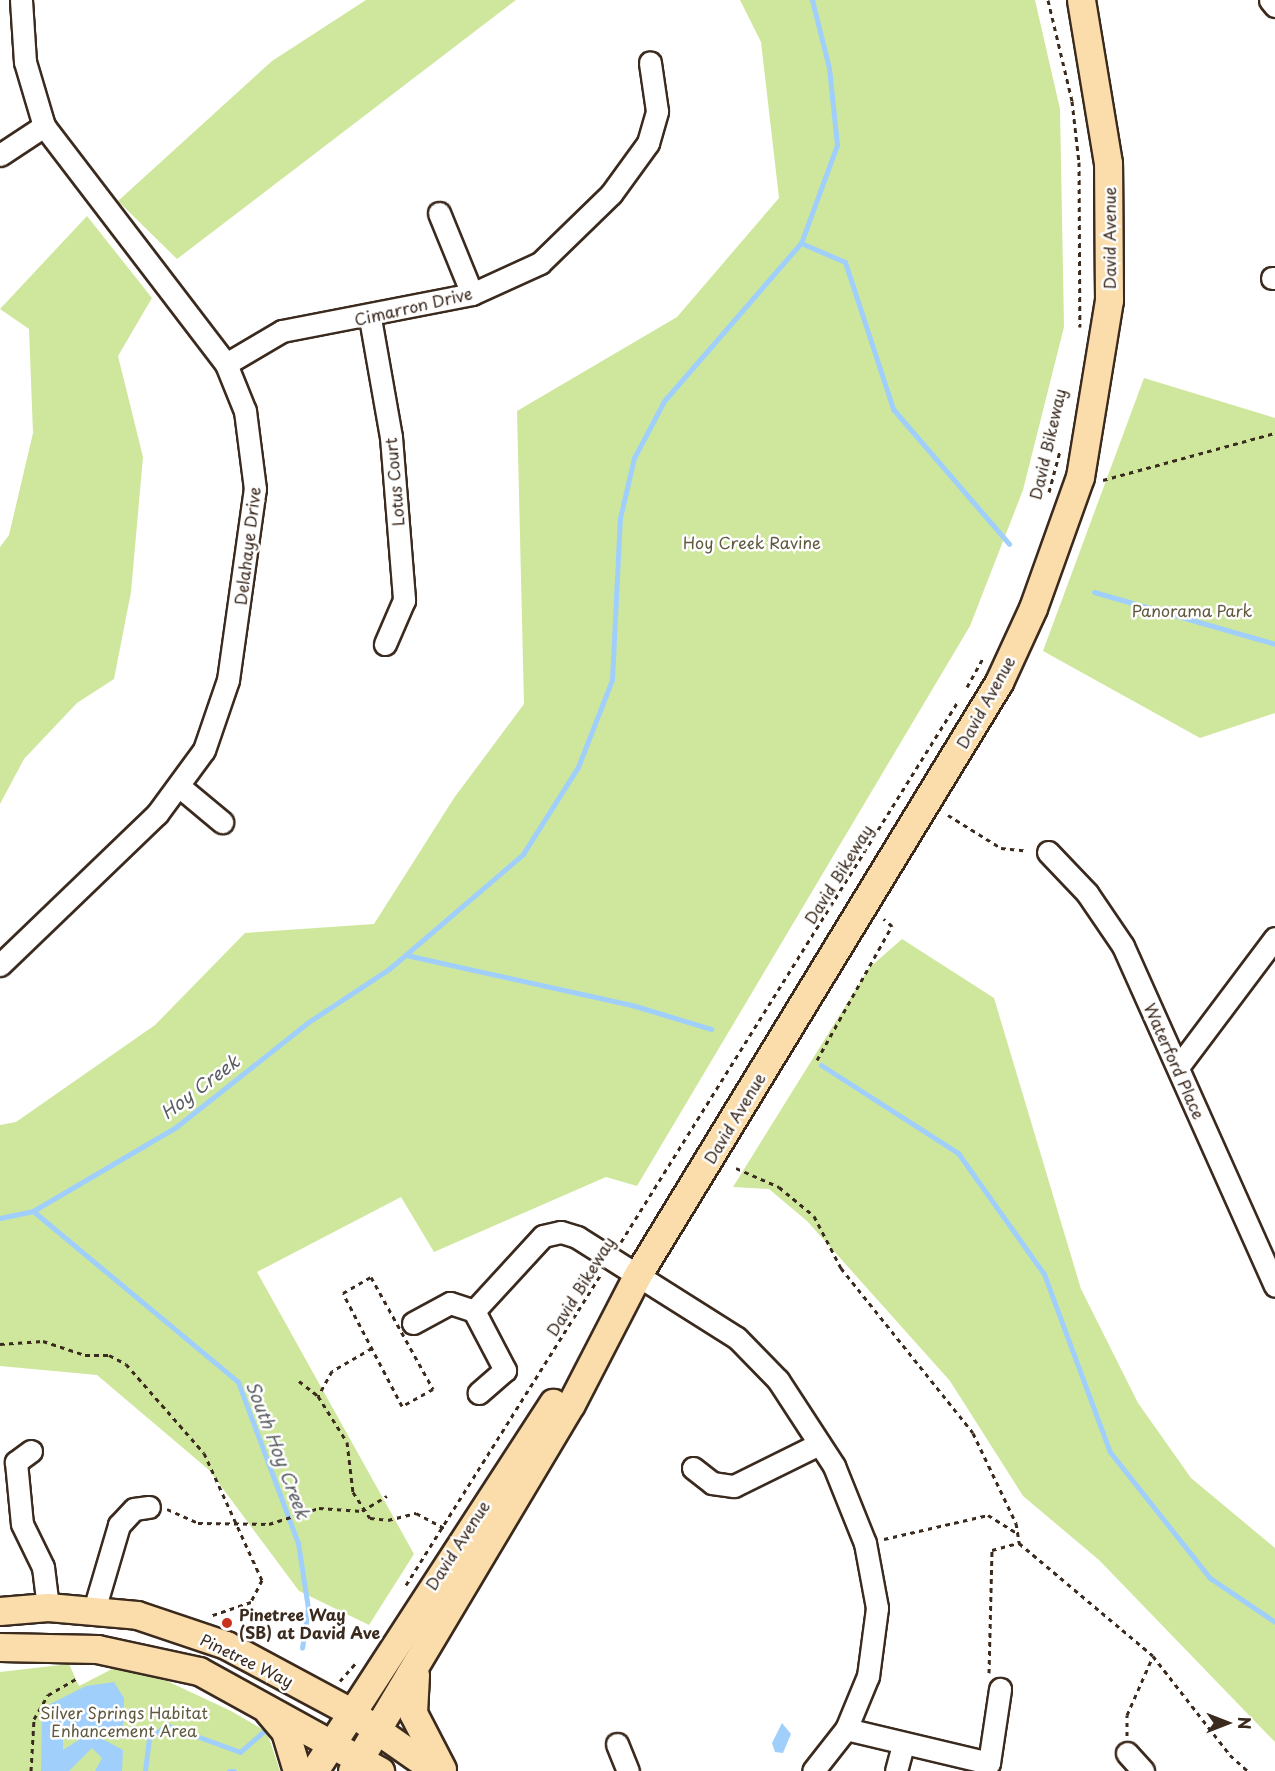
<!DOCTYPE html>
<style>
body{margin:0}
#map{position:relative;width:1275px;height:1771px;overflow:hidden;background:#fff;font-family:"Playpen Sans",sans-serif}
div>[style]{position:absolute}
.green>*{inset:0;background:#cfe79d}
.water>*{inset:0;background:#a0cffc}
.stream>*{height:5px;margin:-2.5px;padding:0 2.5px;transform-origin:2.5px;border-radius:2.5px;background:#a0cffc}
.path>*{height:3px;margin-top:-1.5px;transform-origin:0;background:repeating-linear-gradient(90deg,#3b2a1e 0 4.5px,transparent 0 9px)}
.roads{filter:drop-shadow(2px 0 #3b2a1e) drop-shadow(-2px 0 #3b2a1e) drop-shadow(0 2px #3b2a1e) drop-shadow(0 -2px #3b2a1e)}
.minor>*{height:21px;margin:-10.5px;padding:0 10.5px;transform-origin:10.5px;border-radius:10.5px;background:#fff}
.major>*{height:27px;margin:-13.5px;padding:0 13.5px;transform-origin:13.5px;border-radius:13.5px;background:#faddab}
.dots>*{width:16px;height:16px;translate:-50% -50%;box-sizing:border-box;border:3px solid #fff;border-radius:50%}
span{translate:-50% -50%;white-space:nowrap;text-align:center;line-height:1.15;-webkit-text-stroke:5px #fff;paint-order:stroke}
.street-label{font-size:16px;color:#3b2a1e}
.park-label{font-size:16px;color:#60593e}
.poi-label{font-size:16px;color:#3b2a1e;font-weight:700}
.left{translate:0 -50%;text-align:left}
.water-label{font-size:18px;color:#595c61;font-style:italic}
.north{position:absolute;left:1197px;top:1693px;width:60px;height:60px;-webkit-text-stroke:4px #fff;paint-order:stroke;rotate:90deg;font-size:16px;font-weight:700;line-height:24px;text-align:center;color:#3b2a1e}
.north::after{content:'';display:block;margin:auto;width:21px;height:27px;background:#3b2a1e;clip-path:polygon(50% 0,100% 100%,50% 72%,0 100%)}
</style>
<div id="map">
<div class="green">
<div style="clip-path:polygon(366px 0,516px 0,177px 259px,118px 201px,272px 61px)"></div>
<div style="clip-path:polygon(740px 0,1035px 0,1060px 109px,1064px 327px,1023px 490px,970px 626px,637px 1186px,606px 1177px,434px 1252px,401px 1197px,257px 1272px,414px 1554px,369px 1625px,299px 1591px,209px 1470px,97px 1375px,0 1366px,0 1125px,16px 1122px,155px 1025px,245px 933px,374px 924px,454px 798px,524px 704px,517px 411px,677px 317px,779px 198px,761px 42px)"></div>
<div style="clip-path:polygon(87px 216px,152px 298px,118px 356px,143px 457px,131px 592px,114px 679px,77px 703px,24px 759px,0 804px,0 547px,9px 535px,33px 433px,29px 329px,0 309px)"></div>
<div style="clip-path:polygon(1144px 378px,1275px 418px,1275px 713px,1200px 738px,1043px 651px)"></div>
<div style="clip-path:polygon(902px 939px,994px 998px,1081px 1289px,1138px 1403px,1191px 1478px,1275px 1548px,1275px 1742px,1099px 1560px,1023px 1496px,950px 1381px,807px 1221px,769px 1189px,733px 1187px,869px 968px)"></div>
<div style="clip-path:polygon(69px 1664px,79px 1686px,116px 1667px,167px 1681px,231px 1711px,267px 1732px,280px 1771px,0 1771px,0 1672px)"></div>
</div>
<div class="water">
<div style="clip-path:polygon(114px 1682px,124px 1698px,123px 1725px,117px 1732px,72px 1730px,63px 1738px,63px 1750px,88px 1734px,97px 1736px,123px 1750px,122px 1771px,95px 1771px,102px 1758px,92px 1748px,69px 1771px,41px 1771px,42px 1713px,50px 1704px,86px 1686px)"></div>
<div style="clip-path:polygon(782px 1723px,791px 1734px,783px 1753px,775px 1752px,772px 1743px)"></div>
</div>
<div class="stream">
<div style="left:801px;top:243px;width:48px;rotate:23.4deg"></div>
<div style="left:845px;top:262px;width:155px;rotate:71.9deg"></div>
<div style="left:893px;top:409px;width:178px;rotate:49.3deg"></div>
<div style="left:1094px;top:592px;width:188px;rotate:16deg"></div>
<div style="left:406px;top:955px;width:231px;rotate:12.5deg"></div>
<div style="left:632px;top:1005px;width:83px;rotate:16.9deg"></div>
<div style="left:821px;top:1065px;width:163px;rotate:32.7deg"></div>
<div style="left:958px;top:1153px;width:148px;rotate:54.6deg"></div>
<div style="left:1044px;top:1274px;width:190px;rotate:69.7deg"></div>
<div style="left:1110px;top:1452px;width:161px;rotate:51.6deg"></div>
<div style="left:1210px;top:1578px;width:78px;rotate:34.1deg"></div>
<div style="left:33px;top:1211px;width:267px;rotate:39.8deg"></div>
<div style="left:238px;top:1382px;width:172px;rotate:69.6deg"></div>
<div style="left:298px;top:1543px;width:66px;rotate:81.3deg"></div>
<div style="left:308px;top:1608px;width:40px;rotate:98.5deg"></div>
<div style="left:0;top:1218px;width:34px;rotate:-12deg"></div>
<div style="left:33px;top:1211px;width:166px;rotate:-30.4deg"></div>
<div style="left:176px;top:1127px;width:167px;rotate:-38.4deg"></div>
<div style="left:307px;top:1023px;width:98px;rotate:-33.4deg"></div>
<div style="left:389px;top:969px;width:177px;rotate:-40.6deg"></div>
<div style="left:523px;top:854px;width:103px;rotate:-57.7deg"></div>
<div style="left:578px;top:767px;width:93px;rotate:-68.7deg"></div>
<div style="left:612px;top:680px;width:162px;rotate:-87.2deg"></div>
<div style="left:620px;top:518px;width:62px;rotate:-76.9deg"></div>
<div style="left:634px;top:458px;width:64px;rotate:-62.2deg"></div>
<div style="left:664px;top:401px;width:209px;rotate:-49.1deg"></div>
<div style="left:801px;top:243px;width:104px;rotate:-69.8deg"></div>
<div style="left:837px;top:145px;width:77px;rotate:-95.9deg"></div>
<div style="left:829px;top:68px;width:70px;rotate:-104deg"></div>
<div style="left:145px;top:1771px;width:32px;rotate:-83deg"></div>
<div style="left:149px;top:1739px;width:22px;rotate:-39deg"></div>
<div style="left:166px;top:1725px;width:79px;rotate:20deg"></div>
<div style="left:240px;top:1752px;width:32px;rotate:-41deg"></div>
<div style="left:229px;top:1771px;width:5px"></div>
</div>
<div class="path">
<div style="left:1048px;top:0;width:104px;rotate:76.6deg"></div>
<div style="left:1072px;top:101px;width:61px;rotate:83.5deg"></div>
<div style="left:1079px;top:162px;width:165px;rotate:89.7deg"></div>
<div style="left:1103px;top:480px;width:178px;rotate:-15.3deg"></div>
<div style="left:1049px;top:492px;width:42px;rotate:-75deg"></div>
<div style="left:967px;top:687px;width:35px;rotate:-61deg"></div>
<div style="left:948px;top:815px;width:62px;rotate:31.9deg"></div>
<div style="left:1001px;top:848px;width:27px;rotate:6deg"></div>
<div style="left:817px;top:1060px;width:154px;rotate:-60.8deg"></div>
<div style="left:892px;top:926px;width:11px;rotate:-139deg"></div>
<div style="left:736px;top:1168px;width:47px;rotate:23.8deg"></div>
<div style="left:779px;top:1187px;width:45px;rotate:39.6deg"></div>
<div style="left:814px;top:1216px;width:59px;rotate:62.6deg"></div>
<div style="left:841px;top:1268px;width:211px;rotate:51.3deg"></div>
<div style="left:973px;top:1433px;width:100px;rotate:64.5deg"></div>
<div style="left:1016px;top:1523px;width:20px;rotate:81deg"></div>
<div style="left:1019px;top:1543px;width:175px;rotate:40.1deg"></div>
<div style="left:1153px;top:1656px;width:125px;rotate:52.1deg"></div>
<div style="left:1230px;top:1755px;width:24px;rotate:42deg"></div>
<div style="left:621px;top:1242px;width:635px;rotate:-58.06deg"></div>
<div style="left:371px;top:1277px;width:128px;rotate:61deg"></div>
<div style="left:433px;top:1389px;width:35px;rotate:151deg"></div>
<div style="left:402px;top:1406px;width:127px;rotate:-117.6deg"></div>
<div style="left:343px;top:1293px;width:32px;rotate:-30deg"></div>
<div style="left:0;top:1344px;width:43px;rotate:-4deg"></div>
<div style="left:43px;top:1341px;width:44px;rotate:18.4deg"></div>
<div style="left:85px;top:1355px;width:24px"></div>
<div style="left:109px;top:1355px;width:19px;rotate:28deg"></div>
<div style="left:126px;top:1364px;width:118px;rotate:48.8deg"></div>
<div style="left:204px;top:1453px;width:140px;rotate:65.5deg"></div>
<div style="left:262px;top:1580px;width:25px;rotate:117deg"></div>
<div style="left:251px;top:1602px;width:43px;rotate:161.1deg"></div>
<div style="left:372px;top:1348px;width:46px;rotate:150.1deg"></div>
<div style="left:332px;top:1371px;width:29px;rotate:119deg"></div>
<div style="left:318px;top:1396px;width:54px;rotate:57.8deg"></div>
<div style="left:347px;top:1442px;width:50px;rotate:83.2deg"></div>
<div style="left:353px;top:1492px;width:31px;rotate:57deg"></div>
<div style="left:370px;top:1518px;width:18px;rotate:6deg"></div>
<div style="left:388px;top:1520px;width:29px;rotate:-14deg"></div>
<div style="left:416px;top:1513px;width:32px;rotate:28deg"></div>
<div style="left:299px;top:1381px;width:24px;rotate:38deg"></div>
<div style="left:167px;top:1509px;width:34px;rotate:24deg"></div>
<div style="left:198px;top:1523px;width:71px;rotate:0.8deg"></div>
<div style="left:269px;top:1524px;width:52px;rotate:-17.7deg"></div>
<div style="left:319px;top:1508px;width:43px;rotate:4deg"></div>
<div style="left:362px;top:1511px;width:29px;rotate:-31deg"></div>
<div style="left:884px;top:1539px;width:107px;rotate:-13deg"></div>
<div style="left:988px;top:1515px;width:34px;rotate:32deg"></div>
<div style="left:406px;top:1585px;width:368px;rotate:-57.9deg"></div>
<div style="left:989px;top:1673px;width:123px;rotate:-88.6deg"></div>
<div style="left:992px;top:1550px;width:28px;rotate:-15deg"></div>
<div style="left:340px;top:1681px;width:23px;rotate:-49deg"></div>
<div style="left:1127px;top:1736px;width:21px;rotate:-90deg"></div>
<div style="left:1127px;top:1715px;width:64px;rotate:-66.2deg"></div>
<div style="left:31px;top:1771px;width:52px;rotate:-86.7deg"></div>
<div style="left:34px;top:1719px;width:28px;rotate:-60deg"></div>
<div style="left:48px;top:1695px;width:32px;rotate:-30deg"></div>
</div>
<div class="roads">
<div class="minor">
<div style="left:1270px;top:0;width:8px;rotate:50deg"></div>
<div style="left:0;top:155px;width:53px;rotate:-33.4deg"></div>
<div style="left:439px;top:213px;width:87px;rotate:67.8deg"></div>
<div style="left:1272px;top:278px;width:3px"></div>
<div style="left:370px;top:318px;width:121px;rotate:80deg"></div>
<div style="left:391px;top:437px;width:164px;rotate:85.4deg"></div>
<div style="left:404px;top:600px;width:48px;rotate:113.4deg"></div>
<div style="left:226px;top:364px;width:65px;rotate:-30.5deg"></div>
<div style="left:282px;top:331px;width:194px;rotate:-11deg"></div>
<div style="left:472px;top:294px;width:75px;rotate:-24.5deg"></div>
<div style="left:540px;top:263px;width:99px;rotate:-44.2deg"></div>
<div style="left:611px;top:194px;width:63px;rotate:-54deg"></div>
<div style="left:648px;top:143px;width:33px;rotate:-74deg"></div>
<div style="left:657px;top:111px;width:49px;rotate:-98.3deg"></div>
<div style="left:180px;top:787px;width:55px;rotate:39.8deg"></div>
<div style="left:1048px;top:852px;width:57px;rotate:46.4deg"></div>
<div style="left:1087px;top:893px;width:64px;rotate:55.8deg"></div>
<div style="left:1123px;top:946px;width:372px;rotate:65.9deg"></div>
<div style="left:0;top:965px;width:218px;rotate:-43.9deg"></div>
<div style="left:157px;top:814px;width:79px;rotate:-53.7deg"></div>
<div style="left:204px;top:750px;width:74px;rotate:-71.1deg"></div>
<div style="left:228px;top:680px;width:193px;rotate:-82deg"></div>
<div style="left:255px;top:489px;width:79px;rotate:-97.3deg"></div>
<div style="left:245px;top:411px;width:51px;rotate:-112deg"></div>
<div style="left:226px;top:364px;width:300px;rotate:-127.4deg"></div>
<div style="left:44px;top:126px;width:67px;rotate:-106.5deg"></div>
<div style="left:25px;top:62px;width:62px;rotate:-93.7deg"></div>
<div style="left:1178px;top:1067px;width:161px;rotate:-53.1deg"></div>
<div style="left:474px;top:1311px;width:102px;rotate:-47.4deg"></div>
<div style="left:543px;top:1236px;width:18px;rotate:-13deg"></div>
<div style="left:561px;top:1232px;width:17px;rotate:17deg"></div>
<div style="left:577px;top:1237px;width:189px;rotate:32.3deg"></div>
<div style="left:737px;top:1338px;width:59px;rotate:45.7deg"></div>
<div style="left:778px;top:1380px;width:103px;rotate:56.9deg"></div>
<div style="left:834px;top:1466px;width:83px;rotate:68.1deg"></div>
<div style="left:865px;top:1543px;width:66px;rotate:79.5deg"></div>
<div style="left:877px;top:1608px;width:69px;rotate:97.5deg"></div>
<div style="left:868px;top:1676px;width:57px;rotate:112.5deg"></div>
<div style="left:846px;top:1729px;width:53px;rotate:128.2deg"></div>
<div style="left:413px;top:1323px;width:42px;rotate:-28.4deg"></div>
<div style="left:450px;top:1303px;width:25px;rotate:18deg"></div>
<div style="left:474px;top:1311px;width:67px;rotate:62.3deg"></div>
<div style="left:505px;top:1370px;width:35px;rotate:139deg"></div>
<div style="left:31px;top:1451px;width:19px;rotate:144deg"></div>
<div style="left:16px;top:1462px;width:62px;rotate:84.5deg"></div>
<div style="left:22px;top:1524px;width:48px;rotate:64deg"></div>
<div style="left:43px;top:1567px;width:40px;rotate:82.9deg"></div>
<div style="left:693px;top:1468px;width:24px;rotate:38deg"></div>
<div style="left:712px;top:1483px;width:22px;rotate:8deg"></div>
<div style="left:734px;top:1486px;width:95px;rotate:-26.3deg"></div>
<div style="left:94px;top:1610px;width:89px;rotate:-73.6deg"></div>
<div style="left:119px;top:1525px;width:22px;rotate:-47deg"></div>
<div style="left:134px;top:1509px;width:15px;rotate:-8deg"></div>
<div style="left:846px;top:1729px;width:147px;rotate:13.4deg"></div>
<div style="left:617px;top:1744px;width:29px;rotate:68deg"></div>
<div style="left:1127px;top:1753px;width:24px;rotate:48deg"></div>
<div style="left:989px;top:1763px;width:75px;rotate:-81.5deg"></div>
<div style="left:896px;top:1771px;width:28px;rotate:-75deg"></div>
</div>
<div class="major">
<div style="left:0;top:1611px;width:48px;rotate:-4.8deg"></div>
<div style="left:48px;top:1607px;width:89px;rotate:5.1deg"></div>
<div style="left:137px;top:1615px;width:94px;rotate:18.6deg"></div>
<div style="left:226px;top:1645px;width:142px;rotate:28.2deg"></div>
<div style="left:351px;top:1712px;width:103px;rotate:34.8deg"></div>
<div style="left:0;top:1647px;width:97px;rotate:1.2deg"></div>
<div style="left:97px;top:1649px;width:104px;rotate:12.2deg"></div>
<div style="left:199px;top:1671px;width:207px;rotate:28.9deg"></div>
<div style="left:415px;top:1675px;width:38px;rotate:93deg"></div>
<div style="left:413px;top:1713px;width:63px;rotate:62.6deg"></div>
<div style="left:268px;top:1711px;width:26px;rotate:50deg"></div>
<div style="left:285px;top:1731px;width:42px;rotate:73.3deg"></div>
<div style="left:314px;top:1771px;width:439px;rotate:-57deg"></div>
<div style="left:352px;top:1771px;width:427px;rotate:-59.2deg"></div>
<div style="left:571px;top:1404px;width:144px;rotate:-62.7deg"></div>
<div style="left:637px;top:1276px;width:696px;rotate:-58.64deg"></div>
<div style="left:999px;top:682px;width:81px;rotate:-65.3deg"></div>
<div style="left:1033px;top:608px;width:139px;rotate:-70.3deg"></div>
<div style="left:1080px;top:477px;width:179px;rotate:-80.7deg"></div>
<div style="left:1109px;top:300px;width:137px;rotate:-90.4deg"></div>
<div style="left:1108px;top:163px;width:165px;rotate:-99.4deg"></div>
</div>
</div>
<div class="dots">
<div style="left:227px;top:1623px;background:#c8321e"></div>
</div>
<div class="street-label">
<span style="left:1109px;top:238px;rotate:-90deg">David Avenue</span>
<span style="left:413px;top:306px;rotate:-13deg">Cimarron Drive</span>
<span style="left:1047px;top:444px;rotate:-77deg">David Bikeway</span>
<span style="left:394px;top:482px;rotate:-95deg">Lotus Court</span>
<span style="left:247px;top:546px;rotate:-83deg">Delahaye Drive</span>
<span style="left:985px;top:702px;rotate:-61deg">David Avenue</span>
<span style="left:838px;top:874px;rotate:-58deg">David Bikeway</span>
<span style="left:1175px;top:1061px;rotate:66deg">Waterford Place</span>
<span style="left:734px;top:1118px;rotate:-59deg">David Avenue</span>
<span style="left:580px;top:1286px;rotate:-58deg">David Bikeway</span>
<span style="left:457px;top:1545px;rotate:-57deg">David Avenue</span>
<span style="left:247px;top:1660px;rotate:26deg">Pinetree Way</span>
</div>
<div class="park-label">
<span style="left:752px;top:542px">Hoy Creek Ravine</span>
<span style="left:1192px;top:610px">Panorama Park</span>
<span style="left:124px;top:1721px">Silver Springs Habitat<br>Enhancement Area</span>
</div>
<div class="poi-label">
<span class="left" style="left:239px;top:1623px">Pinetree Way<br>(SB) at David Ave</span>
</div>
<div class="water-label">
<span style="left:200px;top:1087px;rotate:-37deg">Hoy Creek</span>
<span style="left:278px;top:1450px;rotate:69deg">South Hoy Creek</span>
</div>
<div class="north">N</div>
</div>
